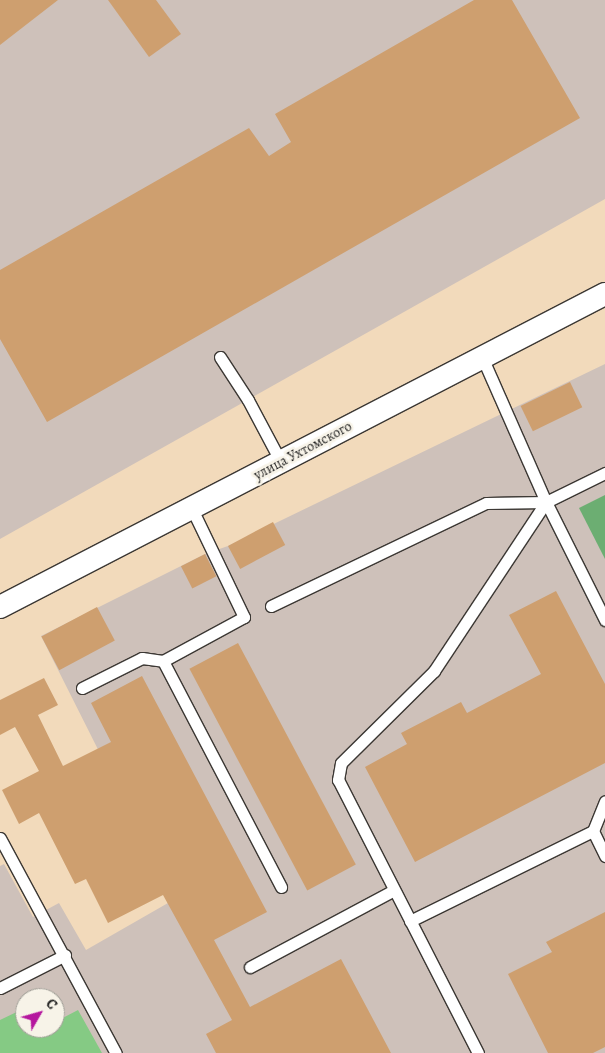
<!DOCTYPE html>
<meta charset="utf-8">
<style>
body{margin:0}
#map{position:relative;width:605px;height:1053px;overflow:hidden;background:#f2dabb;font-family:Alegreya,serif}
div>[style]{position:absolute}
.industrial>*{inset:0;background:#cec1ba}
.green>*{inset:0;background:#85ca84}
.forest>*{inset:0;background:#6cae72}
.building>*{inset:0;background:#ce9f6f;transform-origin:0 0}
.roads{filter:drop-shadow(1px 0 #3c3834) drop-shadow(-1px 0 #3c3834) drop-shadow(0 1px #3c3834) drop-shadow(0 -1px #3c3834)}
.lane>*{height:11px;margin:-5.5px;padding:0 5.5px;transform-origin:5.5px;border-radius:5.5px;background:#fff}
.street>*{height:22px;margin:-11px;padding:0 11px;transform-origin:11px;border-radius:11px;background:#fff}
span{translate:-50% -50%;white-space:nowrap;text-align:center;line-height:1.15;-webkit-text-stroke:5px #f7f3e8;paint-order:stroke}
.street-label{font-size:14px;color:#1c1c1c}
.north{position:absolute;left:15px;top:988px;width:50px;height:50px;box-sizing:border-box;background:#f7f3e8;border:1px solid #9f9d96;border-radius:50%;rotate:52deg;font-size:14px;font-weight:700;line-height:20px;text-align:center;color:#1c1c1c}
.north::after{content:'';display:block;margin:auto;width:18px;height:22px;background:#b5179e;clip-path:polygon(50% 0,100% 100%,50% 72%,0 100%)}
</style>
<div id="map">
<div class="industrial">
<div style="clip-path:polygon(0 0,605px 0,605px 199px,0 539px)"></div>
<div style="clip-path:polygon(evenodd,605px 364px,605px 1053px,0 1053px,0 866px,4px 864px,33px 917px,59px 903px,86px 950px,168px 903px,143px 839px,41px 636px,205px 554px,228px 546px,605px 364px,25px 998px,55px 998px,55px 1028px,25px 1028px,25px 998px)"></div>
</div>
<div class="green">
<div style="clip-path:polygon(25px 1008px,25px 1028px,55px 1028px,55px 1022px,78px 1010px,102px 1053px,0 1053px,0 1020px)"></div>
</div>
<div class="forest">
<div style="clip-path:polygon(605px 495px,605px 559px,579px 508px)"></div>
</div>
<div class="building">
<div style="clip-path:polygon(0 0,58px 0,0 45px)"></div>
<div style="clip-path:polygon(108px 0,156px 0,181px 34px,149px 57px)"></div>
<div style="clip-path:polygon(474px 0,512px 0,580px 118px,47px 422px,0 339px,0 270px,249px 128px,269px 156px,291px 142px,275px 114px)"></div>
<div style="left:570px;top:382px;width:28px;height:55px;rotate:64deg"></div>
<div style="left:273px;top:522px;width:26px;height:51px;rotate:62deg"></div>
<div style="left:205px;top:554px;width:25px;height:27px;rotate:63deg"></div>
<div style="clip-path:polygon(556px 591px,605px 684px,605px 763px,415px 862px,365px 767px,407px 744px,401px 733px,461px 702px,467px 713px,541px 674px,509px 615px)"></div>
<div style="left:97px;top:607px;width:38px;height:63px;rotate:62deg"></div>
<div style="left:238px;top:643px;width:251px;height:55px;rotate:62deg"></div>
<div style="clip-path:polygon(142px 676px,267px 912px,214px 940px,250px 1007px,341px 959px,391px 1053px,216px 1053px,206px 1034px,232px 1020px,163px 895px,108px 923px,86px 879px,75px 884px,39px 813px,19px 824px,2px 790px,39px 771px,15px 727px,0 735px,0 700px,44px 678px,58px 705px,38px 715px,63px 766px,111px 742px,91px 703px)"></div>
<div style="clip-path:polygon(605px 912px,605px 1047px,593px 1053px,548px 1053px,508px 974px,552px 952px,546px 942px)"></div>
</div>
<div class="roads">
<div class="lane">
<div style="left:220px;top:357px;width:51px;rotate:56.9deg"></div>
<div style="left:248px;top:400px;width:70px;rotate:62deg"></div>
<div style="left:482px;top:357px;width:158px;rotate:66.2deg"></div>
<div style="left:546px;top:502px;width:132px;rotate:63.4deg"></div>
<div style="left:192px;top:509px;width:120px;rotate:64.3deg"></div>
<div style="left:244px;top:617px;width:92px;rotate:151.5deg"></div>
<div style="left:163px;top:661px;width:255px;rotate:62.4deg"></div>
<div style="left:271px;top:606px;width:238px;rotate:-25.6deg"></div>
<div style="left:486px;top:503px;width:60px;rotate:-1deg"></div>
<div style="left:82px;top:688px;width:67px;rotate:-26.6deg"></div>
<div style="left:142px;top:658px;width:21px;rotate:8deg"></div>
<div style="left:593px;top:831px;width:32px;rotate:-68deg"></div>
<div style="left:0;top:838px;width:244px;rotate:61.7deg"></div>
<div style="left:410px;top:921px;width:204px;rotate:-26.2deg"></div>
<div style="left:593px;top:831px;width:28px;rotate:64deg"></div>
<div style="left:250px;top:967px;width:163px;rotate:-28.1deg"></div>
<div style="left:0;top:988px;width:73px;rotate:-26.9deg"></div>
<div style="left:478px;top:1053px;width:307px;rotate:-117.1deg"></div>
<div style="left:338px;top:780px;width:17px;rotate:-80deg"></div>
<div style="left:341px;top:763px;width:131px;rotate:-44.7deg"></div>
<div style="left:434px;top:671px;width:203px;rotate:-56.5deg"></div>
<div style="left:546px;top:502px;width:66px;rotate:-26.2deg"></div>
</div>
<div class="street">
<div style="left:0;top:607px;width:681px;rotate:-27.36deg"></div>
</div>
</div>
<div class="street-label">
<span style="left:303px;top:451px;rotate:-28deg">улица Ухтомского</span>
</div>
<div class="north">С</div>
</div>
